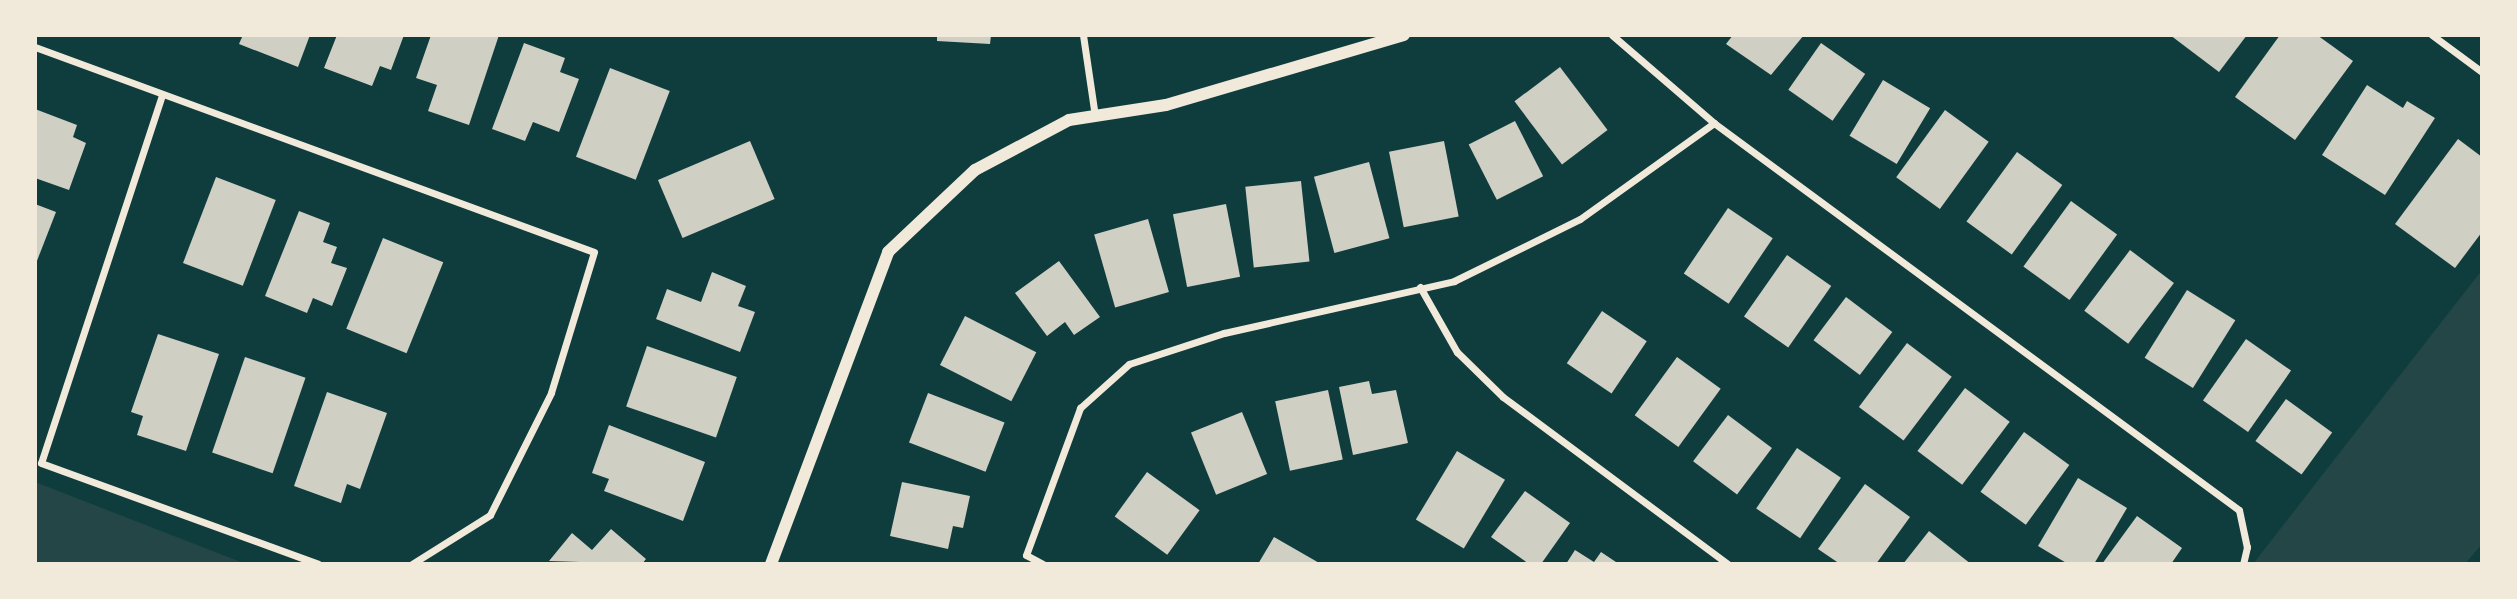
<!DOCTYPE html>
<style>
body{margin:0}
#map{position:relative;width:2517px;height:599px;overflow:hidden;background:#0f3d3e;font-family:"Noto Serif",serif}
div>[style]{position:absolute}
.green>*{inset:0;background:#244646}
.building>*{inset:0;background:#cfcfc3;transform-origin:0 0}
.minor>*{height:7px;margin:-3.5px;padding:0 3.5px;transform-origin:3.5px;border-radius:3.5px;background:#f1e9da}
.tertiary>*{height:12px;margin:-6px;padding:0 6px;transform-origin:6px;border-radius:6px;background:#f1e9da}
span{translate:-50% -50%;white-space:nowrap;text-align:center;line-height:1.15;-webkit-text-stroke:5px #f1e9da;paint-order:stroke}
.frame{position:absolute;inset:0;border:37px solid #f1e9da;pointer-events:none}
</style>
<div id="map">
<div class="green">
<div style="clip-path:polygon(2482px 270px,2482px 544px,2465px 564px,2253px 564px)"></div>
<div style="clip-path:polygon(35px 482px,246px 564px,35px 564px)"></div>
</div>
<div class="building">
<div style="clip-path:polygon(243px 35px,310px 35px,298px 67px,239px 44px)"></div>
<div style="clip-path:polygon(337px 35px,404px 35px,391px 70px,380px 66px,372px 86px,324px 68px)"></div>
<div style="clip-path:polygon(431px 35px,499px 35px,469px 125px,428px 111px,437px 85px,416px 78px)"></div>
<div style="clip-path:polygon(937px 35px,991px 35px,990px 44px,937px 41px)"></div>
<div style="clip-path:polygon(1733px 35px,1804px 35px,1771px 75px,1726px 44px)"></div>
<div style="clip-path:polygon(2170px 35px,2247px 35px,2219px 72px)"></div>
<div style="clip-path:polygon(2280px 35px,2317px 35px,2353px 61px,2295px 140px,2235px 97px)"></div>
<div style="clip-path:polygon(524px 43px,565px 58px,560px 72px,579px 79px,559px 132px,533px 122px,525px 141px,492px 129px)"></div>
<div style="left:1821px;top:43px;width:54px;height:57px;rotate:35deg"></div>
<div style="left:1560px;top:67px;width:79px;height:57px;rotate:53deg"></div>
<div style="left:610px;top:68px;width:64px;height:95px;rotate:21deg"></div>
<div style="left:1883px;top:80px;width:55px;height:65px;rotate:31deg"></div>
<div style="clip-path:polygon(2367px 85px,2403px 108px,2407px 101px,2435px 118px,2385px 195px,2322px 155px)"></div>
<div style="clip-path:polygon(35px 109px,77px 125px,73px 137px,86px 143px,69px 190px,35px 178px)"></div>
<div style="left:1945px;top:110px;width:54px;height:83px;rotate:36deg"></div>
<div style="left:1515px;top:121px;width:62px;height:52px;rotate:63deg"></div>
<div style="clip-path:polygon(2458px 139px,2482px 157px,2482px 232px,2455px 268px,2395px 224px)"></div>
<div style="left:750px;top:141px;width:63px;height:100px;rotate:67deg"></div>
<div style="left:1444px;top:141px;width:77px;height:56px;rotate:79deg"></div>
<div style="left:2017px;top:152px;width:56px;height:86px;rotate:36deg"></div>
<div style="left:1369px;top:162px;width:79px;height:57px;rotate:75deg"></div>
<div style="left:216px;top:177px;width:64px;height:92px;rotate:21deg"></div>
<div style="left:1301px;top:181px;width:81px;height:56px;rotate:84deg"></div>
<div style="left:2071px;top:201px;width:57px;height:81px;rotate:36deg"></div>
<div style="clip-path:polygon(35px 204px,56px 212px,35px 266px)"></div>
<div style="left:1226px;top:204px;width:74px;height:54px;rotate:79deg"></div>
<div style="left:1728px;top:208px;width:54px;height:79px;rotate:34deg"></div>
<div style="clip-path:polygon(299px 211px,330px 223px,323px 242px,337px 247px,331px 263px,347px 268px,332px 306px,313px 298px,307px 313px,265px 296px)"></div>
<div style="left:1148px;top:219px;width:76px;height:56px;rotate:74deg"></div>
<div style="left:383px;top:238px;width:65px;height:98px;rotate:22deg"></div>
<div style="left:2130px;top:250px;width:55px;height:76px;rotate:37deg"></div>
<div style="left:1787px;top:255px;width:54px;height:75px;rotate:35deg"></div>
<div style="clip-path:polygon(1059px 261px,1100px 317px,1074px 335px,1065px 322px,1047px 336px,1015px 293px)"></div>
<div style="clip-path:polygon(712px 272px,746px 286px,738px 306px,755px 312px,740px 352px,656px 319px,667px 289px,701px 302px)"></div>
<div style="left:2187px;top:290px;width:57px;height:80px;rotate:32deg"></div>
<div style="left:1846px;top:297px;width:58px;height:54px;rotate:37deg"></div>
<div style="left:1602px;top:311px;width:54px;height:63px;rotate:34deg"></div>
<div style="left:965px;top:316px;width:80px;height:55px;rotate:27deg"></div>
<div style="clip-path:polygon(158px 334px,219px 354px,186px 451px,137px 435px,143px 416px,131px 412px)"></div>
<div style="left:2246px;top:339px;width:55px;height:75px;rotate:35deg"></div>
<div style="left:1907px;top:343px;width:56px;height:80px;rotate:37deg"></div>
<div style="left:647px;top:346px;width:95px;height:64px;rotate:19deg"></div>
<div style="left:245px;top:357px;width:64px;height:101px;rotate:19deg"></div>
<div style="left:1677px;top:357px;width:54px;height:72px;rotate:36deg"></div>
<div style="clip-path:polygon(1369px 381px,1372px 394px,1396px 390px,1408px 443px,1353px 455px,1339px 387px)"></div>
<div style="left:1965px;top:388px;width:56px;height:79px;rotate:37deg"></div>
<div style="left:1328px;top:390px;width:71px;height:54px;rotate:78deg"></div>
<div style="clip-path:polygon(327px 392px,387px 413px,360px 489px,347px 484px,341px 503px,294px 486px)"></div>
<div style="left:928px;top:393px;width:82px;height:53px;rotate:21deg"></div>
<div style="left:2286px;top:399px;width:57px;height:52px;rotate:36deg"></div>
<div style="left:1242px;top:412px;width:67px;height:55px;rotate:68deg"></div>
<div style="left:1728px;top:415px;width:55px;height:58px;rotate:37deg"></div>
<div style="clip-path:polygon(609px 425px,705px 462px,683px 521px,604px 491px,609px 479px,592px 473px)"></div>
<div style="left:2024px;top:432px;width:56px;height:74px;rotate:36deg"></div>
<div style="left:1797px;top:448px;width:53px;height:73px;rotate:34deg"></div>
<div style="left:1457px;top:451px;width:56px;height:80px;rotate:31deg"></div>
<div style="left:1147px;top:472px;width:65px;height:55px;rotate:36deg"></div>
<div style="clip-path:polygon(2078px 478px,2127px 508px,2094px 564px,2068px 564px,2038px 546px)"></div>
<div style="clip-path:polygon(902px 482px,970px 496px,963px 528px,953px 526px,948px 549px,890px 536px)"></div>
<div style="clip-path:polygon(1865px 484px,1910px 517px,1876px 564px,1840px 564px,1818px 549px)"></div>
<div style="clip-path:polygon(1525px 491px,1570px 523px,1541px 564px,1529px 564px,1491px 537px)"></div>
<div style="clip-path:polygon(2137px 516px,2182px 548px,2171px 564px,2102px 564px)"></div>
<div style="clip-path:polygon(611px 529px,646px 559px,642px 564px,549px 561px,572px 533px,592px 550px)"></div>
<div style="clip-path:polygon(1929px 531px,1971px 564px,1903px 564px)"></div>
<div style="clip-path:polygon(1274px 537px,1321px 564px,1258px 564px)"></div>
<div style="clip-path:polygon(1575px 550px,1594px 562px,1601px 552px,1619px 564px,1566px 564px)"></div>
</div>
<div class="minor">
<div style="left:1083px;top:35px;width:82px;rotate:81.6deg"></div>
<div style="left:1612px;top:35px;width:135px;rotate:40.8deg"></div>
<div style="left:1714px;top:123px;width:652px;rotate:36.4deg"></div>
<div style="left:2239px;top:510px;width:38px;rotate:78deg"></div>
<div style="left:2247px;top:547px;width:17px;rotate:103deg"></div>
<div style="left:2432px;top:35px;width:62px;rotate:36.5deg"></div>
<div style="left:35px;top:47px;width:595px;rotate:20.14deg"></div>
<div style="left:594px;top:252px;width:147px;rotate:107deg"></div>
<div style="left:551px;top:393px;width:136px;rotate:116.6deg"></div>
<div style="left:490px;top:515px;width:92px;rotate:147.9deg"></div>
<div style="left:162px;top:95px;width:387px;rotate:108.2deg"></div>
<div style="left:41px;top:463px;width:295px;rotate:20deg"></div>
<div style="left:1420px;top:287px;width:75px;rotate:60.4deg"></div>
<div style="left:1457px;top:352px;width:64px;rotate:44.4deg"></div>
<div style="left:1503px;top:397px;width:280px;rotate:36.6deg"></div>
<div style="left:1043px;top:564px;width:19px;rotate:-152deg"></div>
<div style="left:1026px;top:555px;width:157px;rotate:-69.8deg"></div>
<div style="left:1080px;top:408px;width:66px;rotate:-41.9deg"></div>
<div style="left:1129px;top:364px;width:100px;rotate:-18.1deg"></div>
<div style="left:1224px;top:333px;width:236px;rotate:-12.7deg"></div>
<div style="left:1454px;top:281px;width:140px;rotate:-26.2deg"></div>
<div style="left:1580px;top:219px;width:165px;rotate:-35.6deg"></div>
</div>
<div class="tertiary">
<div style="left:771px;top:564px;width:333px;rotate:-69.4deg"></div>
<div style="left:888px;top:252px;width:120px;rotate:-43.3deg"></div>
<div style="left:975px;top:170px;width:106px;rotate:-28deg"></div>
<div style="left:1069px;top:120px;width:98px;rotate:-8.8deg"></div>
<div style="left:1166px;top:105px;width:248px;rotate:-16.4deg"></div>
</div>
<div class="frame"></div>
</div>
